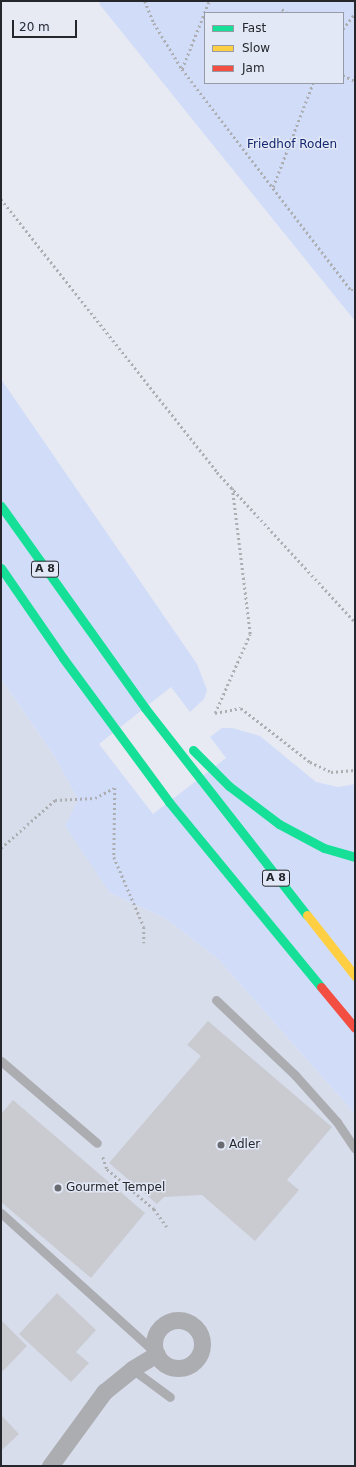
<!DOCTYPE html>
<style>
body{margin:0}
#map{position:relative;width:356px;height:1467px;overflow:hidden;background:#e7eaf2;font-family:"DejaVu Sans",sans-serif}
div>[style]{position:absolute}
.built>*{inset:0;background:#d8ddec}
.green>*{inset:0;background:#d1ddf8}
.building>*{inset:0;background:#c9cbd1}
.path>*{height:2.5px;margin-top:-1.25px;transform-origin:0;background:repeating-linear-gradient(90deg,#adaeb2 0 2px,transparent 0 5px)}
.lane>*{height:9px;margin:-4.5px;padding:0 4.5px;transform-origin:4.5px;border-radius:4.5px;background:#acadb1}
.street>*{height:17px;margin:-8.5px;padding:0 8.5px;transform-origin:8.5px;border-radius:8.5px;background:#acadb1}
.street>.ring{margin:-8.5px;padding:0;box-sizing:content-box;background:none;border:17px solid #acadb1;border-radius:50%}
.fast>*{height:9px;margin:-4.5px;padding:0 4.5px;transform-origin:4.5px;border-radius:4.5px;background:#16e098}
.slow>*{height:9px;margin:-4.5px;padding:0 4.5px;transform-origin:4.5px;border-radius:4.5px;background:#ffcf43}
.jam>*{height:9px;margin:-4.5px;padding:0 4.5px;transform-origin:4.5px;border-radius:4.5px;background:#f24e42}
.dots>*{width:11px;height:11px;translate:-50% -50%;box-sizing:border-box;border:2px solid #e2e8f6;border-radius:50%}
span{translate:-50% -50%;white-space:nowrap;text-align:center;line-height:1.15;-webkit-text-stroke:3px #e2e8f6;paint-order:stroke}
.shield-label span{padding:1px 3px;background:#e2e8f6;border:1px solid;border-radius:3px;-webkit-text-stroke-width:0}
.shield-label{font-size:11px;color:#25272c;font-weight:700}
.park-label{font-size:12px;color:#13286f}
.poi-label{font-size:12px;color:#25272c}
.left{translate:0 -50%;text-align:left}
.frame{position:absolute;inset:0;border:2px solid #25272c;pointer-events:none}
.legend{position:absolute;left:204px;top:12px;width:140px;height:72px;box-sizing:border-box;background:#e2e8f6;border:1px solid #969ba5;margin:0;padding:5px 7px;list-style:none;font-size:12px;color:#25272c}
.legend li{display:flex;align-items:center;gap:8px;height:20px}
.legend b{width:20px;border:1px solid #969ba5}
.scale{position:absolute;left:12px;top:20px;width:65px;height:18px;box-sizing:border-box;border:2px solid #25272c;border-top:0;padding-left:5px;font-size:12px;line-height:14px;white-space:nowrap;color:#25272c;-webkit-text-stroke:3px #e2e8f6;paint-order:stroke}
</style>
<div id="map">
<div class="built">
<div style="clip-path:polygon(1px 679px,55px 757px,78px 800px,110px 893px,165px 918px,218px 959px,355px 1114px,355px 1466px,1px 1466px)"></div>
</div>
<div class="green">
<div style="clip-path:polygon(evenodd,99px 1px,355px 1px,355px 321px,100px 5px,99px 1px,205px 13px,343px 13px,343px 83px,205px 83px,205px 13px)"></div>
<div style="clip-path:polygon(1px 379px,197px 664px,207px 690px,204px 699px,190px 712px,171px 687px,99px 744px,153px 814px,226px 758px,210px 737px,222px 728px,232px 728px,260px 736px,316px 782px,338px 787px,355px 784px,355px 1114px,218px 959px,165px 918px,110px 893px,65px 826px,78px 800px,55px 757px,1px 679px)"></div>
</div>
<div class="building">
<div style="clip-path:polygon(208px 1021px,332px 1127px,287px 1180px,299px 1190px,255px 1241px,202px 1195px,164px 1197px,157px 1204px,109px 1163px,201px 1056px,187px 1045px)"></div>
<div style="clip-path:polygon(13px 1100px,145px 1213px,91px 1278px,1px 1202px,1px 1114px)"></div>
<div style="clip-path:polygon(57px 1293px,96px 1330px,76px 1352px,89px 1363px,71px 1382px,19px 1334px)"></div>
<div style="clip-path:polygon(1px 1320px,27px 1346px,3px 1371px,1px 1369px)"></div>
<div style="clip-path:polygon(1px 1415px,19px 1434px,1px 1451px)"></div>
</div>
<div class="path">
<div style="left:145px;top:1px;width:24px;rotate:68deg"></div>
<div style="left:154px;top:23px;width:54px;rotate:58.7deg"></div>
<div style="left:182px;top:69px;width:278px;rotate:52.6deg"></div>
<div style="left:351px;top:290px;width:4px"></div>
<div style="left:282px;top:9px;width:7px;rotate:34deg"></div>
<div style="left:343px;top:29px;width:20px;rotate:-53deg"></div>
<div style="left:182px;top:69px;width:73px;rotate:-68.3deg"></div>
<div style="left:343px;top:75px;width:13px;rotate:27deg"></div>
<div style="left:273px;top:187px;width:111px;rotate:-69deg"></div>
<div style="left:1px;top:199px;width:348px;rotate:51.6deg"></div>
<div style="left:217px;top:472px;width:204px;rotate:47.4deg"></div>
<div style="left:215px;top:713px;width:86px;rotate:-66.1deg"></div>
<div style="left:250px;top:634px;width:147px;rotate:-97deg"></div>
<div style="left:215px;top:713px;width:26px;rotate:-11deg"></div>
<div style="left:241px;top:708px;width:88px;rotate:38deg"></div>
<div style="left:310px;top:762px;width:23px;rotate:25deg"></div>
<div style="left:331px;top:772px;width:24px;rotate:-5deg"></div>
<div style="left:115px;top:788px;width:69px;rotate:90.8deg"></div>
<div style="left:114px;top:857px;width:76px;rotate:66.8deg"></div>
<div style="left:144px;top:927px;width:16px;rotate:90deg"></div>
<div style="left:1px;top:848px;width:72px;rotate:-41.6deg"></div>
<div style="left:55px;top:800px;width:40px;rotate:-2.9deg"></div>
<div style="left:95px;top:798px;width:21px;rotate:-28deg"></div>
<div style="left:103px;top:1157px;width:13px;rotate:72deg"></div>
<div style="left:107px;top:1169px;width:62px;rotate:40.4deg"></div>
<div style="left:154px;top:1209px;width:22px;rotate:54deg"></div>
</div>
<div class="lane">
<div style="left:216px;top:1000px;width:109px;rotate:43.5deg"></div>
<div style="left:295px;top:1075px;width:63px;rotate:48.2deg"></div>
<div style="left:337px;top:1122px;width:32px;rotate:56deg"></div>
<div style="left:1px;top:1061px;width:126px;rotate:40.5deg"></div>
<div style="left:1px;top:1213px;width:210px;rotate:42.1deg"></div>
<div style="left:132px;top:1369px;width:47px;rotate:36.4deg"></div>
</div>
<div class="street">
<div class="ring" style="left:154px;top:1320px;width:31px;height:31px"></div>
<div style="left:50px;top:1466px;width:92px;rotate:-53.9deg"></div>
<div style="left:104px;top:1392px;width:36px;rotate:-39deg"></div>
<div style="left:132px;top:1369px;width:29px;rotate:-31deg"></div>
</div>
<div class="fast">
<div style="left:1px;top:506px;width:248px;rotate:54.5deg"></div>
<div style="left:145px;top:708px;width:263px;rotate:52deg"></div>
<div style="left:1px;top:568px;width:109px;rotate:55.4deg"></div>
<div style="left:63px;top:658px;width:179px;rotate:53.6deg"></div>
<div style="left:169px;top:802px;width:239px;rotate:50.6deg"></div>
<div style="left:193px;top:750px;width:51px;rotate:45deg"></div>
<div style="left:229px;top:786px;width:63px;rotate:37.2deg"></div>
<div style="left:279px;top:824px;width:51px;rotate:28.1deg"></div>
<div style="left:324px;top:848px;width:32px;rotate:16deg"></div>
</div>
<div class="slow">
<div style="left:307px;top:915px;width:78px;rotate:51.8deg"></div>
</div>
<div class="jam">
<div style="left:321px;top:987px;width:53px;rotate:50.3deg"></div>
</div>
<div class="dots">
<div style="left:221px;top:1145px;background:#696b71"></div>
<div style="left:58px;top:1188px;background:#696b71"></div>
</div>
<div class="shield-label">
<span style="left:45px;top:569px">A 8</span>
<span style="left:276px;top:878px">A 8</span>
</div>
<div class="park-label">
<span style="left:292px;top:145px">Friedhof Roden</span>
</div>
<div class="poi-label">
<span class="left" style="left:229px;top:1145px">Adler</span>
<span class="left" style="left:66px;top:1188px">Gourmet Tempel</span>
</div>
<div class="frame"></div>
<ul class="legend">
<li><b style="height:5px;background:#16e098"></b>Fast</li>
<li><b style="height:5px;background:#ffcf43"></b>Slow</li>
<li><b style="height:5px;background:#f24e42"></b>Jam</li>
</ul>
<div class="scale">20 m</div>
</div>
